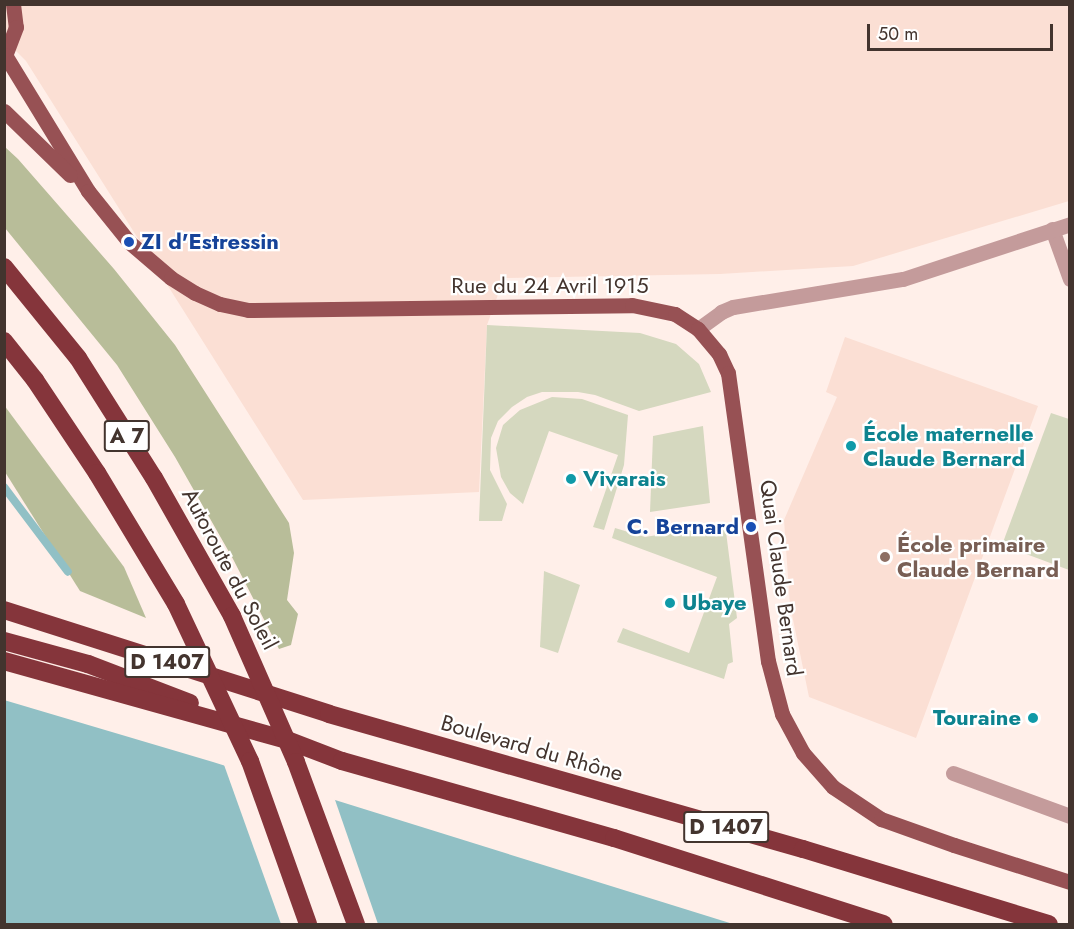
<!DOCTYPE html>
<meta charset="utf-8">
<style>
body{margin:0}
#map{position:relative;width:1074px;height:929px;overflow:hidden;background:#ffefe9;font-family:Jost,sans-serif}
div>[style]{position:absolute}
.built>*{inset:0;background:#fbdfd4}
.green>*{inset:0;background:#d5d8bf}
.forest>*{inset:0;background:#b8bd99}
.water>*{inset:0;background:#91c0c5}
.pier>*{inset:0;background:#ffefe9}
.stream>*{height:8px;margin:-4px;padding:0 4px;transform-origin:4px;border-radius:4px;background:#91c0c5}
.minor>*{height:15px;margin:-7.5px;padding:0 7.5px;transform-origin:7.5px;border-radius:7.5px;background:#c49b9b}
.major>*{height:15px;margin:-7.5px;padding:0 7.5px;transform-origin:7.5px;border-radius:7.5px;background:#975154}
.highway>*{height:18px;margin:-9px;padding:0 9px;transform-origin:9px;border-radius:9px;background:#85353b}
.highway-bridge>*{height:18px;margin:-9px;padding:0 9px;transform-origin:9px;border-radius:9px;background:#85353b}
.dots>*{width:16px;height:16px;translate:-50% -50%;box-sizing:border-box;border:3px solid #fff;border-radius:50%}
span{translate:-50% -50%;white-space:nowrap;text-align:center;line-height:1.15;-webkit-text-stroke:4.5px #fff;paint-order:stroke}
.shield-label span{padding:2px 4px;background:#fff;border:2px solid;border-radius:4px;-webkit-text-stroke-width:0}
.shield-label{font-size:21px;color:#43342e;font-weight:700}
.transit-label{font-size:22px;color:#164399;font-weight:700}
.left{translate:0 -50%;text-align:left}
.right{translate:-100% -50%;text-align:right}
.street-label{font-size:22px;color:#43342e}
.culture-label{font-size:22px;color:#0d838f;font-weight:700}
.education-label{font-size:22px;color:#785e54;font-weight:700}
.frame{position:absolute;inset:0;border:6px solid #43342e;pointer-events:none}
.scale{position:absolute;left:867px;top:24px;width:186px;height:27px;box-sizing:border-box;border:3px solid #43342e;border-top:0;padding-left:8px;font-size:18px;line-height:21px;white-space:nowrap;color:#43342e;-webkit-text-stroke:4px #fff;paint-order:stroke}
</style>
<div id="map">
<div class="built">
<div style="clip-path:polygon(4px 5px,1069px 5px,1069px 201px,853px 266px,720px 274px,504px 278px,487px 325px,479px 492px,303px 500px,26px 61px,5px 40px)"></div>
<div style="clip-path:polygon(845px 337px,1038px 406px,916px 738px,809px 697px,790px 605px,784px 520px,837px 397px,826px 392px)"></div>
</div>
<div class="green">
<div style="clip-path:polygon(487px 325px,640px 333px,676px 344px,699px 364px,711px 392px,639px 411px,595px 395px,578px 392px,542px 392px,527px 397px,512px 407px,498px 421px,491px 438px,490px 470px,507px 504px,502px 521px,479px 521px)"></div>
<div style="clip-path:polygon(552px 397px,582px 399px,628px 415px,624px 465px,604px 530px,593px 527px,618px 455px,549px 431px,523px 504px,510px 493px,501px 477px,496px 448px,503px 425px,520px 410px)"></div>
<div style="clip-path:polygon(1051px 413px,1069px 419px,1069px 570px,1002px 545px)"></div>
<div style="clip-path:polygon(703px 426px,710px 503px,650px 512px,653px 436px)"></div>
<div style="clip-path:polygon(725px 524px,737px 618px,729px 624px,733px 662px,728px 664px,724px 679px,617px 642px,623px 628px,689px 653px,717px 577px,612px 538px,615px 528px,645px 537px)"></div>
<div style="clip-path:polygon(544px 571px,580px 585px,558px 653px,540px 647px)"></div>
</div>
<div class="forest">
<div style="clip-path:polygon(5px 147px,18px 159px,114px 269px,175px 345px,289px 523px,294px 553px,287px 600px,298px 614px,291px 645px,279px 649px,233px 559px,175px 457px,117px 365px,5px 228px)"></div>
<div style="clip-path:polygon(4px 405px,124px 567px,146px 618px,80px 591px,5px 472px)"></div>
</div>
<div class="water">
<div style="clip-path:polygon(4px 700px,213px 762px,733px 924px,5px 924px)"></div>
</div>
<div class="pier">
<div style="clip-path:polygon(223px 762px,334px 797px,378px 924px,281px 924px)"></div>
</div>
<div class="stream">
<div style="left:4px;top:487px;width:106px;rotate:53deg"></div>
</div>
<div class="minor">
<div style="left:1052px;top:229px;width:53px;rotate:70.2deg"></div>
<div style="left:698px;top:329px;width:29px;rotate:-36deg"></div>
<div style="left:721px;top:312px;width:13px;rotate:-23deg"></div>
<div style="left:733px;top:307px;width:172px;rotate:-9.4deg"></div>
<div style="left:903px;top:279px;width:176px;rotate:-18.2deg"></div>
<div style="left:953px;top:773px;width:125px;rotate:20.2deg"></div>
</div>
<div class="major">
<div style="left:13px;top:4px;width:23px;rotate:83deg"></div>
<div style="left:16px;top:27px;width:30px;rotate:111deg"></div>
<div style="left:5px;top:55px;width:159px;rotate:58.6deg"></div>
<div style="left:88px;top:191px;width:65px;rotate:51.2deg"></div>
<div style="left:129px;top:242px;width:55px;rotate:40.6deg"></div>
<div style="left:171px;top:278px;width:28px;rotate:32deg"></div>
<div style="left:195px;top:293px;width:27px;rotate:24deg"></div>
<div style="left:220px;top:304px;width:29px;rotate:12deg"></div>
<div style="left:248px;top:310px;width:384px;rotate:-0.7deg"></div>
<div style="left:632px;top:305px;width:44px;rotate:11.8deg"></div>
<div style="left:675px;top:314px;width:27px;rotate:33deg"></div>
<div style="left:698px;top:329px;width:33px;rotate:50deg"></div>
<div style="left:719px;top:354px;width:21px;rotate:65deg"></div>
<div style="left:728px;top:373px;width:291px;rotate:82.1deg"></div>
<div style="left:768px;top:661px;width:55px;rotate:75.2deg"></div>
<div style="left:782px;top:714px;width:44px;rotate:61.7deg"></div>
<div style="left:803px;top:753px;width:45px;rotate:48.6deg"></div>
<div style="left:833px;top:787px;width:58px;rotate:33.7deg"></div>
<div style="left:881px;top:819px;width:77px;rotate:19.6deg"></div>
<div style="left:954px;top:845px;width:122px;rotate:17.7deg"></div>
<div style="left:4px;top:111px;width:92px;rotate:44.1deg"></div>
</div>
<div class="highway">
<div style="left:4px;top:267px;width:117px;rotate:50.9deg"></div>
<div style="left:78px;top:358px;width:142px;rotate:57.7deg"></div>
<div style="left:154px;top:478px;width:159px;rotate:60.5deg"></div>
<div style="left:4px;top:341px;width:50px;rotate:51.5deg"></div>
<div style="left:35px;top:380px;width:112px;rotate:56.3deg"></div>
<div style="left:97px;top:473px;width:153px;rotate:58.9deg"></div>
<div style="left:4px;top:610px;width:341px;rotate:17.7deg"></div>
<div style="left:329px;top:714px;width:493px;rotate:15.9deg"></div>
<div style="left:803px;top:849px;width:257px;rotate:17deg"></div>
<div style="left:4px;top:641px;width:87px;rotate:15.3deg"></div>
<div style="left:88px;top:664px;width:109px;rotate:20.9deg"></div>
<div style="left:4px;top:661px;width:294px;rotate:15.6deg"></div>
<div style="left:287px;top:740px;width:59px;rotate:20.9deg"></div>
<div style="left:342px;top:761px;width:283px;rotate:15.8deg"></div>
<div style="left:614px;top:838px;width:283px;rotate:17.7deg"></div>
</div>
<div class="highway-bridge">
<div style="left:176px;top:604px;width:174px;rotate:64.8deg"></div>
<div style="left:250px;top:761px;width:173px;rotate:70.4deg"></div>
<div style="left:232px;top:616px;width:159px;rotate:66.3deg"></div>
<div style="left:296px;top:762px;width:173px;rotate:69.7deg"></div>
</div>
<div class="dots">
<div style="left:129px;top:242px;background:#1a4fb4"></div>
<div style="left:851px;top:446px;background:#0f9aa8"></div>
<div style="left:571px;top:479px;background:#0f9aa8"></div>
<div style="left:751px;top:527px;background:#1a4fb4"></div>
<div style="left:885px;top:557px;background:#8d6e63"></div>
<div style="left:670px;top:603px;background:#0f9aa8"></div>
<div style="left:1033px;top:718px;background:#0f9aa8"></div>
</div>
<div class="shield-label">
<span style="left:127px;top:436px">A 7</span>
<span style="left:167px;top:662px">D 1407</span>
<span style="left:726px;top:827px">D 1407</span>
</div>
<div class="transit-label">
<span class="left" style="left:141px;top:242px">ZI d'Estressin</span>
<span class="right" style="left:739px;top:527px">C. Bernard</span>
</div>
<div class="street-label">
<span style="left:550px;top:286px">Rue du 24 Avril 1915</span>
<span style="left:230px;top:569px;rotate:62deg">Autoroute du Soleil</span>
<span style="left:781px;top:578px;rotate:82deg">Quai Claude Bernard</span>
<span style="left:532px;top:748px;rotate:16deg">Boulevard du Rhône</span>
</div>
<div class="culture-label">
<span class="left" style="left:863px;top:446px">École maternelle<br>Claude Bernard</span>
<span class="left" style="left:583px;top:479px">Vivarais</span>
<span class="left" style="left:682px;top:603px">Ubaye</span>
<span class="right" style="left:1021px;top:718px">Touraine</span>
</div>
<div class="education-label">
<span class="left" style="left:897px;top:557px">École primaire<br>Claude Bernard</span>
</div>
<div class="frame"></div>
<div class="scale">50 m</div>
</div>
